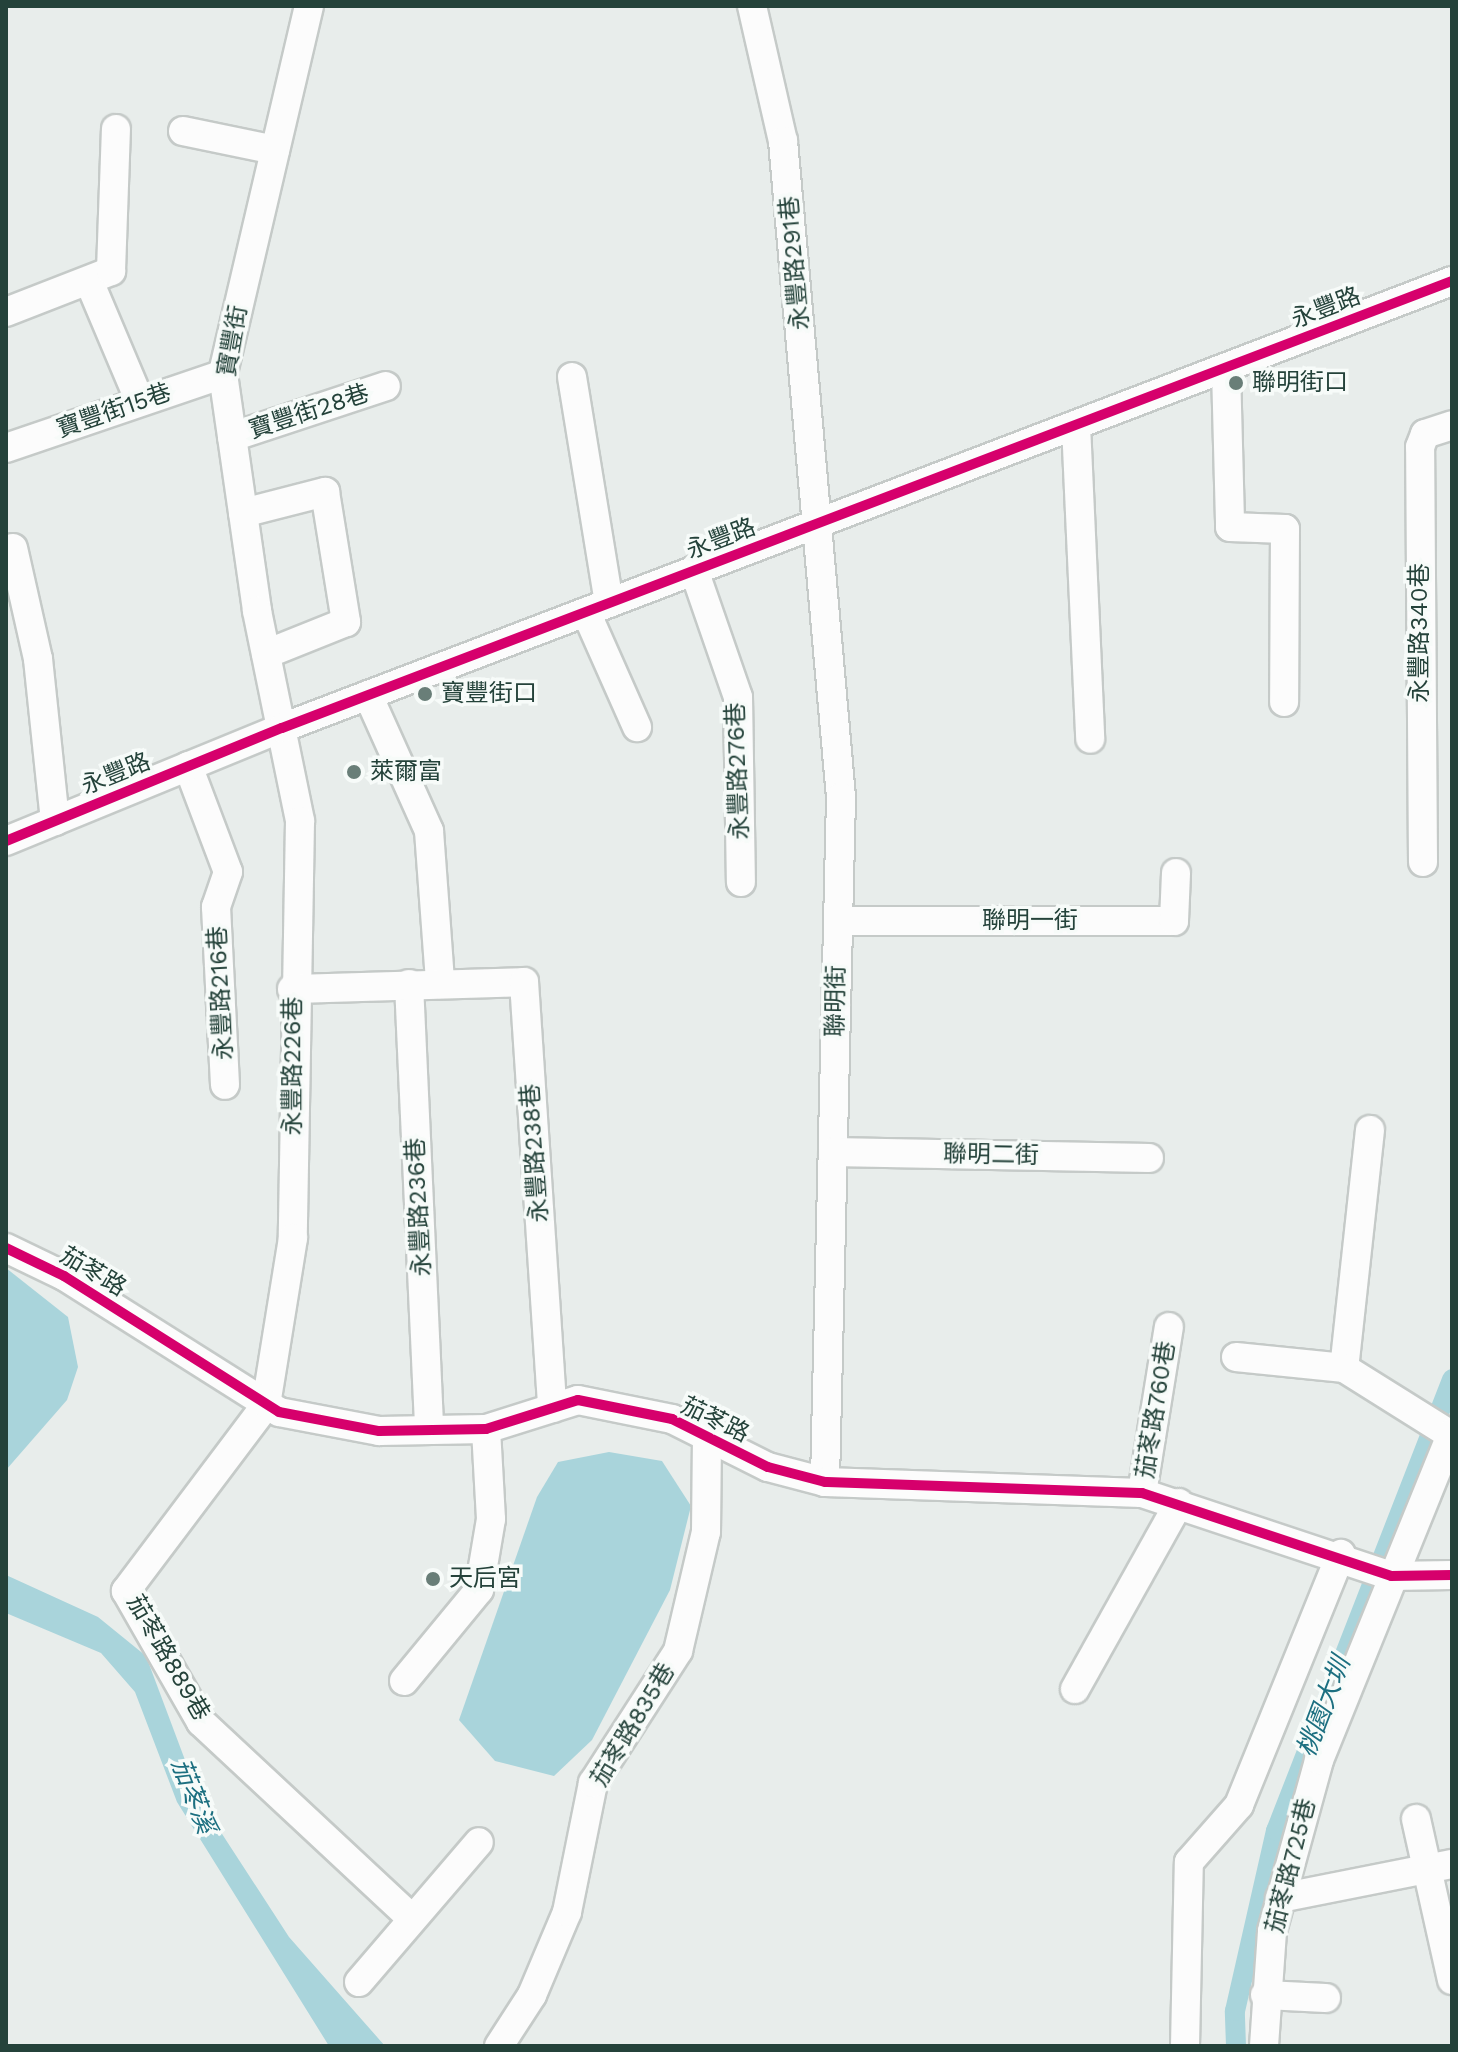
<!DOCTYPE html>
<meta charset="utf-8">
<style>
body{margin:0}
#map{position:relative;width:1458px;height:2052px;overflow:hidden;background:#e8edeb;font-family:"Work Sans","Noto Sans TC",sans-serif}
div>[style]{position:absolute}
.water>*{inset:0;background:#a9d4db}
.canal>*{height:20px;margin:-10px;padding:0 10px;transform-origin:10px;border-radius:10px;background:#a9d4db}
.roads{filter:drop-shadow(2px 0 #c5cac8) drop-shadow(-2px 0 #c5cac8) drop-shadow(0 2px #c5cac8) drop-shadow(0 -2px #c5cac8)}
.minor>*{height:28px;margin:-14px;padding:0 14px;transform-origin:14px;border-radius:14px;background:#fcfcfc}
.cycleway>*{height:10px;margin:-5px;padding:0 5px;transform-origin:5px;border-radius:5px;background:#d6006c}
.dots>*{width:22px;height:22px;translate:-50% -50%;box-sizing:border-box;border:4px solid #f7fbf9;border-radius:50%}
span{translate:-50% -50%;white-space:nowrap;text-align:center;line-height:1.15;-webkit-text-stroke:7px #f7fbf9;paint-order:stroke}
.street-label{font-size:24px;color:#24423a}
.poi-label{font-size:24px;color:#24423a}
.left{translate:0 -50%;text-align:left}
.water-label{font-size:26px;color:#1c6f80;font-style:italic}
.frame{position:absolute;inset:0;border:8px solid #24423a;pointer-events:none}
</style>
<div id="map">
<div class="water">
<div style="clip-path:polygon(6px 1268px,68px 1317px,78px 1367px,67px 1400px,6px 1470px)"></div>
<div style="clip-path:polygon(609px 1452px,662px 1461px,691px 1506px,670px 1590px,592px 1740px,554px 1776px,495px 1761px,459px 1720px,537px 1497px,558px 1462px)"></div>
<div style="clip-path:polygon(6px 1575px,98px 1617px,146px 1656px,200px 1800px,289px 1937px,385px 2046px,329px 2046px,177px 1802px,135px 1692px,101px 1653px,6px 1613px)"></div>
</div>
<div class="canal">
<div style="left:1236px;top:2046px;width:35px;rotate:-92deg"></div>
<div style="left:1235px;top:2011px;width:185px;rotate:-77.2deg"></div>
<div style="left:1276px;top:1831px;width:485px;rotate:-68.7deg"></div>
</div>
<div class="roads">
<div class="minor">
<div style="left:309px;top:6px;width:378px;rotate:103.2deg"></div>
<div style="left:223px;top:374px;width:239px;rotate:81.8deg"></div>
<div style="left:257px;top:611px;width:214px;rotate:78.4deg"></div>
<div style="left:300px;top:821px;width:417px;rotate:91deg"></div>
<div style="left:293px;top:1238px;width:169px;rotate:99.2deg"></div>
<div style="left:266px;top:1405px;width:233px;rotate:127deg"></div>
<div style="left:126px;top:1591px;width:151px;rotate:60.2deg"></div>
<div style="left:201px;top:1722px;width:286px;rotate:43deg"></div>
<div style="left:752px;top:6px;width:139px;rotate:77.1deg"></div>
<div style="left:783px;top:141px;width:659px;rotate:84.95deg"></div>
<div style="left:841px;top:797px;width:685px;rotate:91.34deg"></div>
<div style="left:183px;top:131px;width:94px;rotate:11.7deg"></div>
<div style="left:89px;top:281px;width:131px;rotate:67.1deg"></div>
<div style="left:6px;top:312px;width:113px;rotate:-21.3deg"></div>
<div style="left:111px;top:271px;width:142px;rotate:-88deg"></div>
<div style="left:1226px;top:369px;width:158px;rotate:88.5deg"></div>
<div style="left:1230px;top:527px;width:55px;rotate:2.1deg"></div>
<div style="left:1285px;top:529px;width:173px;rotate:90.3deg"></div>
<div style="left:572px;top:377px;width:229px;rotate:80.7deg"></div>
<div style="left:1076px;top:425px;width:314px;rotate:87.4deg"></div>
<div style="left:232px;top:437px;width:162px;rotate:-18.3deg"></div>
<div style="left:6px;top:448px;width:229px;rotate:-18.8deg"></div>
<div style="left:243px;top:513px;width:85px;rotate:-14.4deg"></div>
<div style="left:325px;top:492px;width:132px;rotate:80.8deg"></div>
<div style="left:346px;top:622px;width:86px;rotate:158.2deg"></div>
<div style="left:13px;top:548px;width:114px;rotate:77.3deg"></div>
<div style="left:38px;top:659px;width:163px;rotate:84deg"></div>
<div style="left:694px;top:570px;width:134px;rotate:70.9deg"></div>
<div style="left:738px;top:697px;width:185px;rotate:89.1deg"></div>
<div style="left:586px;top:612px;width:126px;rotate:66.1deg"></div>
<div style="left:368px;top:695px;width:149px;rotate:65.8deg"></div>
<div style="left:429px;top:831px;width:151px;rotate:85.8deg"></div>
<div style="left:188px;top:766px;width:113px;rotate:69.3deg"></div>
<div style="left:228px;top:872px;width:37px;rotate:109deg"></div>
<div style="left:216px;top:907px;width:178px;rotate:87.1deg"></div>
<div style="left:6px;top:841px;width:298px;rotate:-22.3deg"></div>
<div style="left:282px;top:728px;width:1252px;rotate:-20.91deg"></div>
<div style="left:1423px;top:862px;width:415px;rotate:-90.4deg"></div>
<div style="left:1420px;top:447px;width:14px;rotate:-69deg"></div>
<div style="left:1425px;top:434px;width:28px;rotate:-18deg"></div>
<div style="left:838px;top:921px;width:336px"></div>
<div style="left:1174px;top:921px;width:48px;rotate:-87.6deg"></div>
<div style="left:409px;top:984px;width:446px;rotate:87.4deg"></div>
<div style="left:292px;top:989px;width:232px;rotate:-1.7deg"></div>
<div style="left:524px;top:982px;width:427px;rotate:86.2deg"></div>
<div style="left:1370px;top:1130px;width:239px;rotate:96.2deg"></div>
<div style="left:1344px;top:1368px;width:126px;rotate:32.1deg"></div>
<div style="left:833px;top:1152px;width:316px;rotate:1.1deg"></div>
<div style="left:6px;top:1248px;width:64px;rotate:25.8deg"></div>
<div style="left:64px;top:1276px;width:254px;rotate:32.3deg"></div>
<div style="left:279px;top:1412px;width:102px;rotate:10.8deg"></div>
<div style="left:379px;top:1431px;width:107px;rotate:-1.1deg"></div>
<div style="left:486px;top:1429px;width:96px;rotate:-17.5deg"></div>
<div style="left:578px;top:1400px;width:96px;rotate:11.4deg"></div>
<div style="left:672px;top:1419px;width:107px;rotate:26.6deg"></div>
<div style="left:768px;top:1467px;width:59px;rotate:14.7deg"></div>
<div style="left:825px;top:1482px;width:317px;rotate:2deg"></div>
<div style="left:1142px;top:1493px;width:262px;rotate:18.4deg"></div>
<div style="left:1391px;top:1576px;width:61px;rotate:-0.9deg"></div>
<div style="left:1236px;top:1357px;width:109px;rotate:5.8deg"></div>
<div style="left:1142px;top:1493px;width:168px;rotate:-80.8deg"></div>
<div style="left:404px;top:1681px;width:118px;rotate:-50.5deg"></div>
<div style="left:479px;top:1590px;width:72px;rotate:-80.4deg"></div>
<div style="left:491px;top:1519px;width:90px;rotate:-93.2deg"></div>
<div style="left:1075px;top:1689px;width:213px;rotate:-60.8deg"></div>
<div style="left:1416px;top:1819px;width:165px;rotate:77.4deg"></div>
<div style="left:1280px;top:1898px;width:175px;rotate:-11.2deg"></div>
<div style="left:359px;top:1982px;width:184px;rotate:-49.4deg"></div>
<div style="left:1265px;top:1995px;width:61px;rotate:2.8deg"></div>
<div style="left:499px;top:2046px;width:61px;rotate:-57.1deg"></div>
<div style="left:532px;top:1995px;width:90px;rotate:-67.1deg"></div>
<div style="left:567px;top:1912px;width:132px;rotate:-78.6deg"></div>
<div style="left:593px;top:1783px;width:157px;rotate:-57.2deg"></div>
<div style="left:678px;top:1651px;width:122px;rotate:-76.8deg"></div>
<div style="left:706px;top:1532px;width:94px;rotate:-89.4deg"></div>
<div style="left:1185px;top:2046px;width:184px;rotate:-88.8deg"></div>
<div style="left:1189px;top:1862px;width:76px;rotate:-48.7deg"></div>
<div style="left:1239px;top:1805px;width:271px;rotate:-67.9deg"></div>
<div style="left:1264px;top:2046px;width:115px;rotate:-86deg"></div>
<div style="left:1272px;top:1931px;width:177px;rotate:-74.6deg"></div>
<div style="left:1319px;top:1760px;width:353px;rotate:-67.9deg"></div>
</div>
</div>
<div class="cycleway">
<div style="left:6px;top:841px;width:298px;rotate:-22.3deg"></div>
<div style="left:282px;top:728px;width:1252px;rotate:-20.91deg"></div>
<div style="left:6px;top:1248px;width:64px;rotate:25.8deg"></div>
<div style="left:64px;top:1276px;width:254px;rotate:32.3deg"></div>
<div style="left:279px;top:1412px;width:102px;rotate:10.8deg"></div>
<div style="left:379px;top:1431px;width:107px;rotate:-1.1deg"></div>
<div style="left:486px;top:1429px;width:96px;rotate:-17.5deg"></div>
<div style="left:578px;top:1400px;width:96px;rotate:11.4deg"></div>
<div style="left:672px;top:1419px;width:107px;rotate:26.6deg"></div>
<div style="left:768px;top:1467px;width:59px;rotate:14.7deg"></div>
<div style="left:825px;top:1482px;width:317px;rotate:2deg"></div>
<div style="left:1142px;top:1493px;width:262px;rotate:18.4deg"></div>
<div style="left:1391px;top:1576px;width:61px;rotate:-0.9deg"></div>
</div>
<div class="dots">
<div style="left:1236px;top:383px;background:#697e78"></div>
<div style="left:425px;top:694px;background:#697e78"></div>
<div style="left:354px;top:772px;background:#697e78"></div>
<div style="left:433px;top:1579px;background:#697e78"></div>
</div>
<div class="street-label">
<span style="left:795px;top:263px;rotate:-95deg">永豐路291巷</span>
<span style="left:1326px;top:308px;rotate:-21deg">永豐路</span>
<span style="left:233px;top:341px;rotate:-80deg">寶豐街</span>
<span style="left:114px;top:411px;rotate:-19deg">寶豐街15巷</span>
<span style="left:309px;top:412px;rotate:-18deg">寶豐街28巷</span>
<span style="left:721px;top:539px;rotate:-21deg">永豐路</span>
<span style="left:1420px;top:633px;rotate:-90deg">永豐路340巷</span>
<span style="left:738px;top:771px;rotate:-92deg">永豐路276巷</span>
<span style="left:116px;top:774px;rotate:-22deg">永豐路</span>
<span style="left:1030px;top:921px">聯明一街</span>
<span style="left:221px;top:993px;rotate:-93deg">永豐路216巷</span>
<span style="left:836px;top:1001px;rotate:-89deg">聯明街</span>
<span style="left:293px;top:1066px;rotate:-90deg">永豐路226巷</span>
<span style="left:535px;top:1153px;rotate:-94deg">永豐路238巷</span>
<span style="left:991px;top:1155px;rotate:1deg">聯明二街</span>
<span style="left:419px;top:1207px;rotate:-93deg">永豐路236巷</span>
<span style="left:93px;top:1272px;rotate:31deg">茄苳路</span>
<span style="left:1156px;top:1410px;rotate:-81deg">茄苳路760巷</span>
<span style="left:715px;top:1420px;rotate:26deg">茄苳路</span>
<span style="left:168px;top:1658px;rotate:60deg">茄苳路889巷</span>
<span style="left:633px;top:1725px;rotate:-59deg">茄苳路835巷</span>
<span style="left:1291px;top:1866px;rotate:-76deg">茄苳路725巷</span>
</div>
<div class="poi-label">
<span class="left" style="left:1252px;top:383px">聯明街口</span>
<span class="left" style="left:441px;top:694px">寶豐街口</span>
<span class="left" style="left:370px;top:772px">萊爾富</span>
<span class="left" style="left:449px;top:1579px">天后宮</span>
</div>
<div class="water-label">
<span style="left:1324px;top:1707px;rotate:-69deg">桃園大圳</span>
<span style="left:193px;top:1796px;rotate:69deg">茄苳溪</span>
</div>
<div class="frame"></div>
</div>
